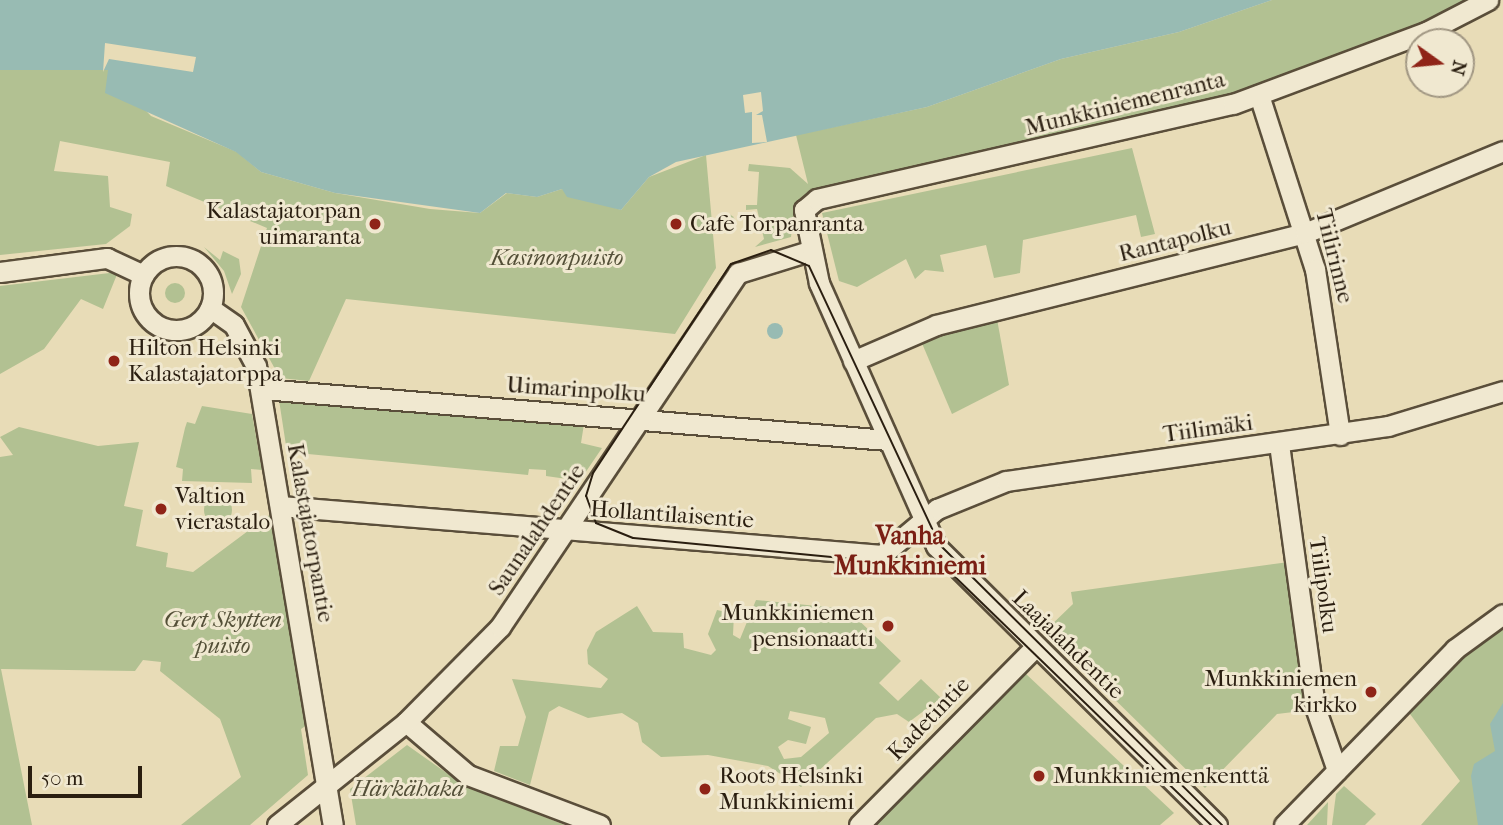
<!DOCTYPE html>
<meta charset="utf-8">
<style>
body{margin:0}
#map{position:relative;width:1503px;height:825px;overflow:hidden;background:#e8dcb7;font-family:"IM FELL French Canon",serif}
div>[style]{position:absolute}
.green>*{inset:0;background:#b2c192}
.round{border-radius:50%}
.water>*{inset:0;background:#98bbb3}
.pier>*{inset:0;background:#e8dcb7}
.roads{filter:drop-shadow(2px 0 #5a4e3a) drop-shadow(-2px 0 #5a4e3a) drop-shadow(0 2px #5a4e3a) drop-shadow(0 -2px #5a4e3a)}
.minor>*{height:19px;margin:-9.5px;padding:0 9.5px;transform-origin:9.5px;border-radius:9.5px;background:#f0e8d0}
.minor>.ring{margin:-9.5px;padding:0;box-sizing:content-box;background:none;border:19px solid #f0e8d0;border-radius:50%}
.tram>*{height:2px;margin:-1px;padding:0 1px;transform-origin:1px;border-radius:1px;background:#2a1e10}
.dots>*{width:19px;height:19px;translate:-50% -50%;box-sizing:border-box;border:4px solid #f0e8d0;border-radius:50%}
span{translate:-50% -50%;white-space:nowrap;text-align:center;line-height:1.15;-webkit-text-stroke:6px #f0e8d0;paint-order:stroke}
.street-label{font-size:23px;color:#2a1e10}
.poi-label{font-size:23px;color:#2a1e10}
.right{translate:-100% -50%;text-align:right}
.left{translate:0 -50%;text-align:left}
.park-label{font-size:23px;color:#534f37;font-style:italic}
.quarter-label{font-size:26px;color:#7a1f14;font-weight:700}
.north{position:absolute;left:1405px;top:28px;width:70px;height:70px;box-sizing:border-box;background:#f0e8d0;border:2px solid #a19783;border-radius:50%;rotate:105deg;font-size:19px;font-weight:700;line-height:28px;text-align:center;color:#2a1e10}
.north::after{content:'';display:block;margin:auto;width:24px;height:32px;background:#8f2418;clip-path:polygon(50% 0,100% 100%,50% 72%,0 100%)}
.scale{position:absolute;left:28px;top:766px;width:114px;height:32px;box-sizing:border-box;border:4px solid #2a1e10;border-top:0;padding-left:9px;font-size:21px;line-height:24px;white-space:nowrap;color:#2a1e10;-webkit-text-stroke:5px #f0e8d0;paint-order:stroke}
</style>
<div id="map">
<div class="green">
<div style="clip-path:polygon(1272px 0,1478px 0,1279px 82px,1115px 127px,810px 191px,795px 203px,791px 237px,755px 247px,764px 239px,757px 209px,746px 210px,746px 205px,757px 205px,759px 172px,748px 171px,749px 164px,790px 168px,808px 184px,796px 135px,927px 107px,1061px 59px,1179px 32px)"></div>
<div style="clip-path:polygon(68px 68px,108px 70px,151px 116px,237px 152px,261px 172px,335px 193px,430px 209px,480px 213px,507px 193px,537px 197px,562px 189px,621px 210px,649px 177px,706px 155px,716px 268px,675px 334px,346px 299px,309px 381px,280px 378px,241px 307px,267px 228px,166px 186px,170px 162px,60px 141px,54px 171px,108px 176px,110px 207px,132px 214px,130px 226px,106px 244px,0 255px,0 70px)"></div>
<div style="clip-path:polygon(1132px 148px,1155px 234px,1141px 237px,1136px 215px,1023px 240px,1020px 273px,994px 278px,986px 245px,940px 255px,944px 272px,925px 270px,915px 279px,906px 259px,857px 287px,839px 281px,822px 213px)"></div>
<div class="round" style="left:719px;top:214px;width:16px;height:16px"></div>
<div style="clip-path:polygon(204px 247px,220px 260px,223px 251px,239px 259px,241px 274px,232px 294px,224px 271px)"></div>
<div style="clip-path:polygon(118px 272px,103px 309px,81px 299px,44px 349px,0 374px,0 286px)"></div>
<div class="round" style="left:165px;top:283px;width:20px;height:20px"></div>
<div style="clip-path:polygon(997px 319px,1009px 385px,952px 414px,921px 341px)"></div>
<div style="clip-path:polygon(279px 400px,584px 424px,581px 443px,602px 448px,583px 476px,567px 479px,546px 476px,546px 470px,529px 469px,528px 475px,287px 452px)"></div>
<div style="clip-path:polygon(202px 406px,252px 414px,262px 470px,251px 469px,252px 483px,182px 481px,183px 469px,176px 467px,185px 428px,187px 422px,195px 424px)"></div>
<div style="clip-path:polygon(19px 427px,98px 446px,139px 442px,124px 506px,143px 510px,136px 546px,168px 553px,166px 567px,193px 572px,272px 513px,310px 723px,301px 729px,308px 775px,250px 825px,181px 825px,241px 777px,220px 719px,160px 671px,161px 662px,143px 660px,135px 671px,1px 669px,32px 825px,0 825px,0 457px,13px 455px,0 437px)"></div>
<div class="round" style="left:204px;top:496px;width:28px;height:28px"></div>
<div style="clip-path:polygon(1289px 562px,1310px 710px,1277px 714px,1205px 788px,1045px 631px,1073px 604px,1071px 592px)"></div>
<div style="clip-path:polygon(evenodd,756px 600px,847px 609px,901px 661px,879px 683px,898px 701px,921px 679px,941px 698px,909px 722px,897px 714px,876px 718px,801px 787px,768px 766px,708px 755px,661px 757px,642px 742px,638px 723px,622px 713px,588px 718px,559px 706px,549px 712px,530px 785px,494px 771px,500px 746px,518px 746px,526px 717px,512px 679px,601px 688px,608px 679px,588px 664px,587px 650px,596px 632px,637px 606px,653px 632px,683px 633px,684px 648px,711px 655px,716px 650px,708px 634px,717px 610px,734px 614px,733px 635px,740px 639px,756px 600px,790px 711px,825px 718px,829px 733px,801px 757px,784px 759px,778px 747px,788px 740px,806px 744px,811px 727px,788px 719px,790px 711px)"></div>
<div style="clip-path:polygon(1503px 625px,1503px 825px,1421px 825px,1460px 781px,1407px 710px,1476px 640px)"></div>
<div style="clip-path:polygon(1025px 673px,1174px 813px,1160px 825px,876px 825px)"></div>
<div style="clip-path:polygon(407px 745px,465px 786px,565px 825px,356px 825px,350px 789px)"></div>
<div style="clip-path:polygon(1344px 786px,1376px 814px,1365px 825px,1332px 825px,1336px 794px)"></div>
<div style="clip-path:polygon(1328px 802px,1327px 825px,1307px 825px)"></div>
</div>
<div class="water">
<div style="clip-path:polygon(0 0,1272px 0,1179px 32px,1061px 59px,927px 107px,676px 162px,649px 177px,621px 210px,567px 197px,562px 189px,537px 197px,506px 193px,480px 213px,335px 193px,261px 172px,236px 152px,105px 93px,108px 70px,0 70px)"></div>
<div class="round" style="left:767px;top:323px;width:16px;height:16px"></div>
<div style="clip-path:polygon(1503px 703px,1503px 825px,1478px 825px,1471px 776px,1474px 764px,1495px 751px,1490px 724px)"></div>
</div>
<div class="pier">
<div style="clip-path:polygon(105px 43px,196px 57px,193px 72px,109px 59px,103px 72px)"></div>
<div style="clip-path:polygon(761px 92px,763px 111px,756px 115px,762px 115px,767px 142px,752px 143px,752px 112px,745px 113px,743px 95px)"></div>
</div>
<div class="roads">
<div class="minor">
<div style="left:1259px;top:95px;width:183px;rotate:72.2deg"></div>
<div style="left:1315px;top:269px;width:168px;rotate:81.4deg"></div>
<div class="ring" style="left:139px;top:256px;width:55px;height:55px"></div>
<div style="left:0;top:272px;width:108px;rotate:-7.5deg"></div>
<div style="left:107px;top:258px;width:40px;rotate:25deg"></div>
<div style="left:210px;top:308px;width:29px;rotate:35deg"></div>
<div style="left:234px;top:325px;width:47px;rotate:61.8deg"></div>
<div style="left:256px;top:366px;width:465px;rotate:80.5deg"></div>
<div style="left:853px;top:361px;width:90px;rotate:-23.4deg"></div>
<div style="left:936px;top:325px;width:380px;rotate:-14deg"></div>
<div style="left:1305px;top:233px;width:214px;rotate:-22.5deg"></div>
<div style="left:262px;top:389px;width:627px;rotate:4.66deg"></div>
<div style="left:1279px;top:444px;width:265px;rotate:82.2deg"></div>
<div style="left:1315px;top:707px;width:67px;rotate:70.8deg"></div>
<div style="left:280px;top:506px;width:604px;rotate:4.65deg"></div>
<div style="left:882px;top:555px;width:72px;rotate:-39.9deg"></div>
<div style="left:937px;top:509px;width:74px;rotate:-22.1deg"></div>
<div style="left:1006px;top:481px;width:386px;rotate:-8.2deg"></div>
<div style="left:1388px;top:426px;width:120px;rotate:-16.9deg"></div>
<div style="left:406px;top:722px;width:82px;rotate:40.5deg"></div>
<div style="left:468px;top:775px;width:141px;rotate:20.7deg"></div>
<div style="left:277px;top:825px;width:165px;rotate:-38.6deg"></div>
<div style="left:406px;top:722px;width:134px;rotate:-45.3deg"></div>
<div style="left:500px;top:627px;width:427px;rotate:-56.1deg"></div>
<div style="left:738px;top:273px;width:74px;rotate:-17.2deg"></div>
<div style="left:859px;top:825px;width:250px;rotate:-45.3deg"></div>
<div style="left:1217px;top:825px;width:396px;rotate:-135.2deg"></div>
<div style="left:936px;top:546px;width:288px;rotate:-114deg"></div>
<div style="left:819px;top:283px;width:75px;rotate:-101.6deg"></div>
<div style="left:804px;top:210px;width:17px;rotate:-40deg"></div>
<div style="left:817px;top:199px;width:427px;rotate:-12.9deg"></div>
<div style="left:1233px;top:104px;width:206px;rotate:-20.5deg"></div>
<div style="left:1426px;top:32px;width:70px;rotate:-27.3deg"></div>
<div style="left:1284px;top:825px;width:245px;rotate:-45.8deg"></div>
<div style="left:1455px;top:649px;width:59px;rotate:-36.1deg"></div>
</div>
</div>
<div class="tram">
<div style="left:1211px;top:825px;width:369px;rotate:-135.9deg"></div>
<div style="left:946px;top:568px;width:314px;rotate:-174.5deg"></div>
<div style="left:633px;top:538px;width:40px;rotate:-158deg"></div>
<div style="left:596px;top:523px;width:29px;rotate:-110deg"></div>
<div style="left:586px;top:496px;width:24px;rotate:-73deg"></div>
<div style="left:593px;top:473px;width:250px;rotate:-56.6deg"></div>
<div style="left:731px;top:264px;width:42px;rotate:-19.3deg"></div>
<div style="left:771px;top:250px;width:41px;rotate:22.8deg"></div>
<div style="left:809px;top:266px;width:307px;rotate:64.9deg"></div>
<div style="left:939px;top:544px;width:399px;rotate:44.8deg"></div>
</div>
<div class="dots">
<div style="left:375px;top:224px;background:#8f2418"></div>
<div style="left:676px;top:224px;background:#8f2418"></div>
<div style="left:114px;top:361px;background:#8f2418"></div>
<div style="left:161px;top:509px;background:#8f2418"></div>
<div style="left:888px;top:626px;background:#8f2418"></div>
<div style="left:1371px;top:692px;background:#8f2418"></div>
<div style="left:1039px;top:776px;background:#8f2418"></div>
<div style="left:705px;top:789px;background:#8f2418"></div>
</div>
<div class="street-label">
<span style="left:1125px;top:104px;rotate:-14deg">Munkkiniemenranta</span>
<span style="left:1175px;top:241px;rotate:-14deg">Rantapolku</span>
<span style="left:1334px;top:256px;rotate:76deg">Tiilirinne</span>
<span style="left:576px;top:390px;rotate:4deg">Uimarinpolku</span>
<span style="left:1208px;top:429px;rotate:-8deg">Tiilimäki</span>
<span style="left:672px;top:515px;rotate:4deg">Hollantilaisentie</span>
<span style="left:537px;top:530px;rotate:-56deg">Saunalahdentie</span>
<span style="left:310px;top:533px;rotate:80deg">Kalastajatorpantie</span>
<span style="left:1323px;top:585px;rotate:82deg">Tiilipolku</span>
<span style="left:1068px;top:645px;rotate:44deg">Laajalahdentie</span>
<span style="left:929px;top:719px;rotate:-46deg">Kadetintie</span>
</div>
<div class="poi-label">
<span class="right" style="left:361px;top:224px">Kalastajatorpan<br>uimaranta</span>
<span class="left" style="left:690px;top:224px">Cafe Torpanranta</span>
<span class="left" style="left:128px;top:361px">Hilton Helsinki<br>Kalastajatorppa</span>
<span class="left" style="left:175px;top:509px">Valtion<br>vierastalo</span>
<span class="right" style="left:874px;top:626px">Munkkiniemen<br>pensionaatti</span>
<span class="right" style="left:1357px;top:692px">Munkkiniemen<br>kirkko</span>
<span class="left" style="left:719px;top:789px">Roots Helsinki<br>Munkkiniemi</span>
<span class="left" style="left:1053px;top:776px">Munkkiniemenkenttä</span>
</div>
<div class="park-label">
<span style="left:557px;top:258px">Kasinonpuisto</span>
<span style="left:223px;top:633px">Gert Skytten<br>puisto</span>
<span style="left:408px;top:789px">Härkähaka</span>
</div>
<div class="quarter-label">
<span style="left:910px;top:551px">Vanha<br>Munkkiniemi</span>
</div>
<div class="north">N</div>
<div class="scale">50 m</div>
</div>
